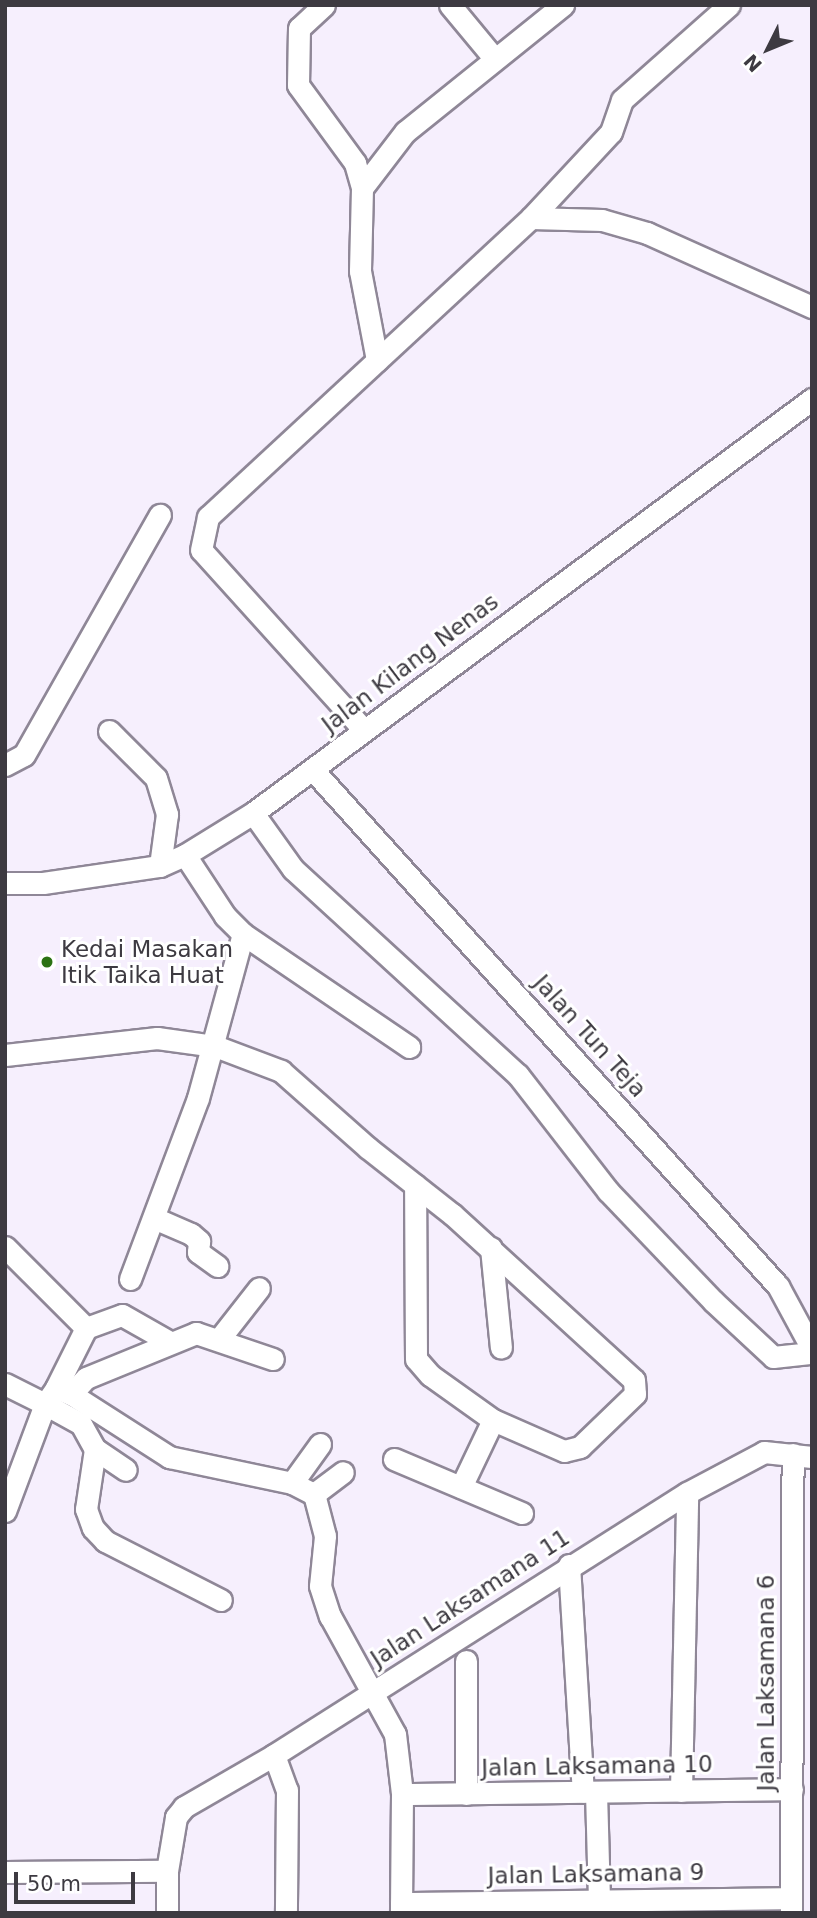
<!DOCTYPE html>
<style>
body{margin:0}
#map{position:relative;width:817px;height:1918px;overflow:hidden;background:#f6effd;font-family:"DejaVu Sans",sans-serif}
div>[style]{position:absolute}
.roads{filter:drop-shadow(2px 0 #8f8797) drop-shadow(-2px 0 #8f8797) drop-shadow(0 2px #8f8797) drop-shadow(0 -2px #8f8797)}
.minor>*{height:21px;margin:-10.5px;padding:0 10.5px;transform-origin:10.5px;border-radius:10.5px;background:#fff}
.dots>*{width:19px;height:19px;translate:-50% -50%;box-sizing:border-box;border:4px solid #fff;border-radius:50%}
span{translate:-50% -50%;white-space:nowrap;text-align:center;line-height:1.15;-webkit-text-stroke:6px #fff;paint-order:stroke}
.street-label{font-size:23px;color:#3d3a41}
.poi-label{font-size:23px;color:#3d3a41}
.left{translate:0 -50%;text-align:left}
.frame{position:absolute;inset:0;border:7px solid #3d3a41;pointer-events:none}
.north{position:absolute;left:733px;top:14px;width:70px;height:70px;-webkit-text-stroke:5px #fff;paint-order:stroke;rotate:227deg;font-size:19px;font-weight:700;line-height:28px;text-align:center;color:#3d3a41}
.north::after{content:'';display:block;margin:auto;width:24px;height:32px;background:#3d3a41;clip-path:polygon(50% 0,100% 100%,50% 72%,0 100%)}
.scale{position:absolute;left:14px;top:1872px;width:121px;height:32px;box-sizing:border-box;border:4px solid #3d3a41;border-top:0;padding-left:9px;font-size:21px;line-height:24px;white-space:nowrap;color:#3d3a41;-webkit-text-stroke:5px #fff;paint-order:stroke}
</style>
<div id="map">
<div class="roads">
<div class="minor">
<div style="left:324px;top:5px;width:34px;rotate:137deg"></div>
<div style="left:299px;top:28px;width:57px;rotate:91deg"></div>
<div style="left:298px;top:85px;width:97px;rotate:53.8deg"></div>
<div style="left:355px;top:163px;width:26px;rotate:74deg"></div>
<div style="left:362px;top:188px;width:83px;rotate:91.4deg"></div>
<div style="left:360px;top:271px;width:91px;rotate:79.2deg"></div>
<div style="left:450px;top:5px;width:69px;rotate:50.3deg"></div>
<div style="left:362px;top:188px;width:71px;rotate:-52.5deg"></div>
<div style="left:405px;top:132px;width:203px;rotate:-38.8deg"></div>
<div style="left:531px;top:218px;width:71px;rotate:1.6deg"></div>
<div style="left:602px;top:220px;width:47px;rotate:16.1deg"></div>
<div style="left:647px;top:233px;width:181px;rotate:24.2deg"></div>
<div style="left:363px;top:729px;width:241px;rotate:-132.1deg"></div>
<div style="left:201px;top:550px;width:34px;rotate:-78deg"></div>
<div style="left:208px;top:517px;width:440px;rotate:-42.8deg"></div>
<div style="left:531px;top:218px;width:117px;rotate:-47.1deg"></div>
<div style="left:611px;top:132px;width:34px;rotate:-71deg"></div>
<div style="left:622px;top:100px;width:143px;rotate:-41.6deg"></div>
<div style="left:109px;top:731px;width:66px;rotate:45deg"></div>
<div style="left:156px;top:778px;width:38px;rotate:73deg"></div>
<div style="left:167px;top:814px;width:52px;rotate:97.7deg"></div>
<div style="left:5px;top:765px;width:21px;rotate:-28deg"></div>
<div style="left:24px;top:755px;width:276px;rotate:-60.5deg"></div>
<div style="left:313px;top:770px;width:695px;rotate:47.98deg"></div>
<div style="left:778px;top:1286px;width:72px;rotate:61.6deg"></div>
<div style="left:253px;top:813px;width:69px;rotate:54.5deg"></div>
<div style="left:293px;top:869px;width:305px;rotate:42.5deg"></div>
<div style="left:518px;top:1075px;width:147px;rotate:52.2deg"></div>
<div style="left:608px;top:1191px;width:152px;rotate:46.3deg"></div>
<div style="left:713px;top:1301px;width:82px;rotate:43deg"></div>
<div style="left:773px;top:1357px;width:39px;rotate:-6deg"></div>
<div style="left:185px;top:855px;width:73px;rotate:56.7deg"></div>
<div style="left:225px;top:916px;width:25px;rotate:45deg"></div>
<div style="left:243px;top:934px;width:201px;rotate:34.2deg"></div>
<div style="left:5px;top:883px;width:38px"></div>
<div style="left:43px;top:883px;width:118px;rotate:-8.3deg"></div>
<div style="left:160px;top:866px;width:27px;rotate:-24deg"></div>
<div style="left:185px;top:855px;width:80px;rotate:-31.7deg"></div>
<div style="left:253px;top:813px;width:696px;rotate:-36.52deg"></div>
<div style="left:5px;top:1055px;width:153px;rotate:-6.4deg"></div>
<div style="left:157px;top:1038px;width:59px;rotate:7.9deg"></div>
<div style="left:215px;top:1046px;width:71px;rotate:20.7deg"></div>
<div style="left:281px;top:1071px;width:116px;rotate:41.5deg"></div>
<div style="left:368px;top:1148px;width:107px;rotate:38.2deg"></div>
<div style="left:452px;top:1214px;width:246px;rotate:42.4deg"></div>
<div style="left:634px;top:1380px;width:14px;rotate:86deg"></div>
<div style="left:635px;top:1394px;width:76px;rotate:136.1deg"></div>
<div style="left:580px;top:1447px;width:16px;rotate:166deg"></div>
<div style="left:564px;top:1451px;width:77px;rotate:-156.4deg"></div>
<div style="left:493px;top:1420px;width:77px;rotate:-144.5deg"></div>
<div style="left:430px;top:1375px;width:21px;rotate:-131deg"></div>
<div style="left:416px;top:1359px;width:174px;rotate:-90.3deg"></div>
<div style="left:154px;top:1218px;width:40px;rotate:23.4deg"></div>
<div style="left:191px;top:1234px;width:11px;rotate:41deg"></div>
<div style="left:199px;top:1241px;width:11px;rotate:95deg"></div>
<div style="left:198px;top:1252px;width:24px;rotate:36deg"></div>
<div style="left:5px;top:1247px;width:115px;rotate:45deg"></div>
<div style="left:86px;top:1328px;width:67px;rotate:116.6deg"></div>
<div style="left:491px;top:1248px;width:100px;rotate:84.3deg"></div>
<div style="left:130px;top:1279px;width:193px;rotate:-69.4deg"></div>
<div style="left:198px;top:1098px;width:170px;rotate:-74.7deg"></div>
<div style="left:86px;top:1328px;width:38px;rotate:-20deg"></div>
<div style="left:122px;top:1315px;width:53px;rotate:29.5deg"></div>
<div style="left:220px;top:1338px;width:63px;rotate:-52deg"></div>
<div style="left:5px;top:1384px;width:45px;rotate:26.6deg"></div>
<div style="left:45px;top:1404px;width:19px;rotate:-55deg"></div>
<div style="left:56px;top:1388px;width:16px;rotate:22deg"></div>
<div style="left:71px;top:1394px;width:117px;rotate:32.7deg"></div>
<div style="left:169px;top:1457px;width:126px;rotate:11.9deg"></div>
<div style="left:292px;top:1483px;width:25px;rotate:27deg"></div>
<div style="left:314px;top:1494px;width:43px;rotate:75.3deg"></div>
<div style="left:325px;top:1536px;width:50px;rotate:95.7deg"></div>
<div style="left:320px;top:1586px;width:32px;rotate:72deg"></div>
<div style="left:330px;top:1616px;width:135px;rotate:61.2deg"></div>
<div style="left:395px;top:1734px;width:60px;rotate:83.3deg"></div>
<div style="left:402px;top:1794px;width:119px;rotate:90.5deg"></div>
<div style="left:71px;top:1394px;width:22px;rotate:-47deg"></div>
<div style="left:86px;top:1378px;width:119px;rotate:-22.2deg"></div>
<div style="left:196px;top:1333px;width:81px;rotate:18.7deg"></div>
<div style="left:95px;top:1449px;width:61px;rotate:98.5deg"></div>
<div style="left:86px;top:1509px;width:20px;rotate:70deg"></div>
<div style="left:93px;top:1528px;width:18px;rotate:47deg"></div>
<div style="left:105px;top:1541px;width:130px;rotate:27deg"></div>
<div style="left:394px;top:1459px;width:139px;rotate:22.9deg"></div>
<div style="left:292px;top:1483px;width:48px;rotate:-54.3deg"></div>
<div style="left:461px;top:1487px;width:74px;rotate:-64.5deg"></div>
<div style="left:314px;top:1494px;width:36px;rotate:-37deg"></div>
<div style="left:5px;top:1511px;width:114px;rotate:-69.5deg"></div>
<div style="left:45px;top:1404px;width:41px;rotate:29.1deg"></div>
<div style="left:81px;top:1424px;width:29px;rotate:61deg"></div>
<div style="left:95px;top:1449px;width:37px;rotate:34deg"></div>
<div style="left:569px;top:1565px;width:227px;rotate:86.5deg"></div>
<div style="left:274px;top:1755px;width:37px;rotate:70deg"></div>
<div style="left:287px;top:1790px;width:123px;rotate:90.5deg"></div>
<div style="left:681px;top:1791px;width:298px;rotate:-88.8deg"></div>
<div style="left:596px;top:1792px;width:109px;rotate:88.4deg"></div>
<div style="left:402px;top:1794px;width:390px;rotate:-0.7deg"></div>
<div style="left:466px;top:1794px;width:133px;rotate:-90deg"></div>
<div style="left:5px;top:1872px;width:162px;rotate:-0.4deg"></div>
<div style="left:401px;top:1903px;width:390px;rotate:-0.7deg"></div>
<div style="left:167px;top:1913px;width:42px;rotate:-90deg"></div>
<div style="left:167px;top:1871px;width:55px;rotate:-80.5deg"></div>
<div style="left:176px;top:1817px;width:13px;rotate:-51deg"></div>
<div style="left:184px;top:1807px;width:104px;rotate:-30deg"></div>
<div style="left:274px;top:1755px;width:489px;rotate:-32.4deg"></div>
<div style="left:687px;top:1493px;width:87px;rotate:-28deg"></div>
<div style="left:764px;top:1452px;width:48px;rotate:5.9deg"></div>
<div style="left:791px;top:1913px;width:459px;rotate:-89.8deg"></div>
</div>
</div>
<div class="dots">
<div style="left:47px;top:962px;background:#2b7213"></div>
</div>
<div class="street-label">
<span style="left:410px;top:663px;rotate:-37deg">Jalan Kilang Nenas</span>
<span style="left:590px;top:1036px;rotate:48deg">Jalan Tun Teja</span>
<span style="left:470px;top:1598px;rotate:-33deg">Jalan Laksamana 11</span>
<span style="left:766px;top:1683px;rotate:-90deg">Jalan Laksamana 6</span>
<span style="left:597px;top:1766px;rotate:-1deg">Jalan Laksamana 10</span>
<span style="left:596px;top:1874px;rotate:-1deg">Jalan Laksamana 9</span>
</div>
<div class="poi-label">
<span class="left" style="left:61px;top:962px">Kedai Masakan<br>Itik Taika Huat</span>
</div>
<div class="frame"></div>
<div class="north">N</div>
<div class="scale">50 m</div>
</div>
